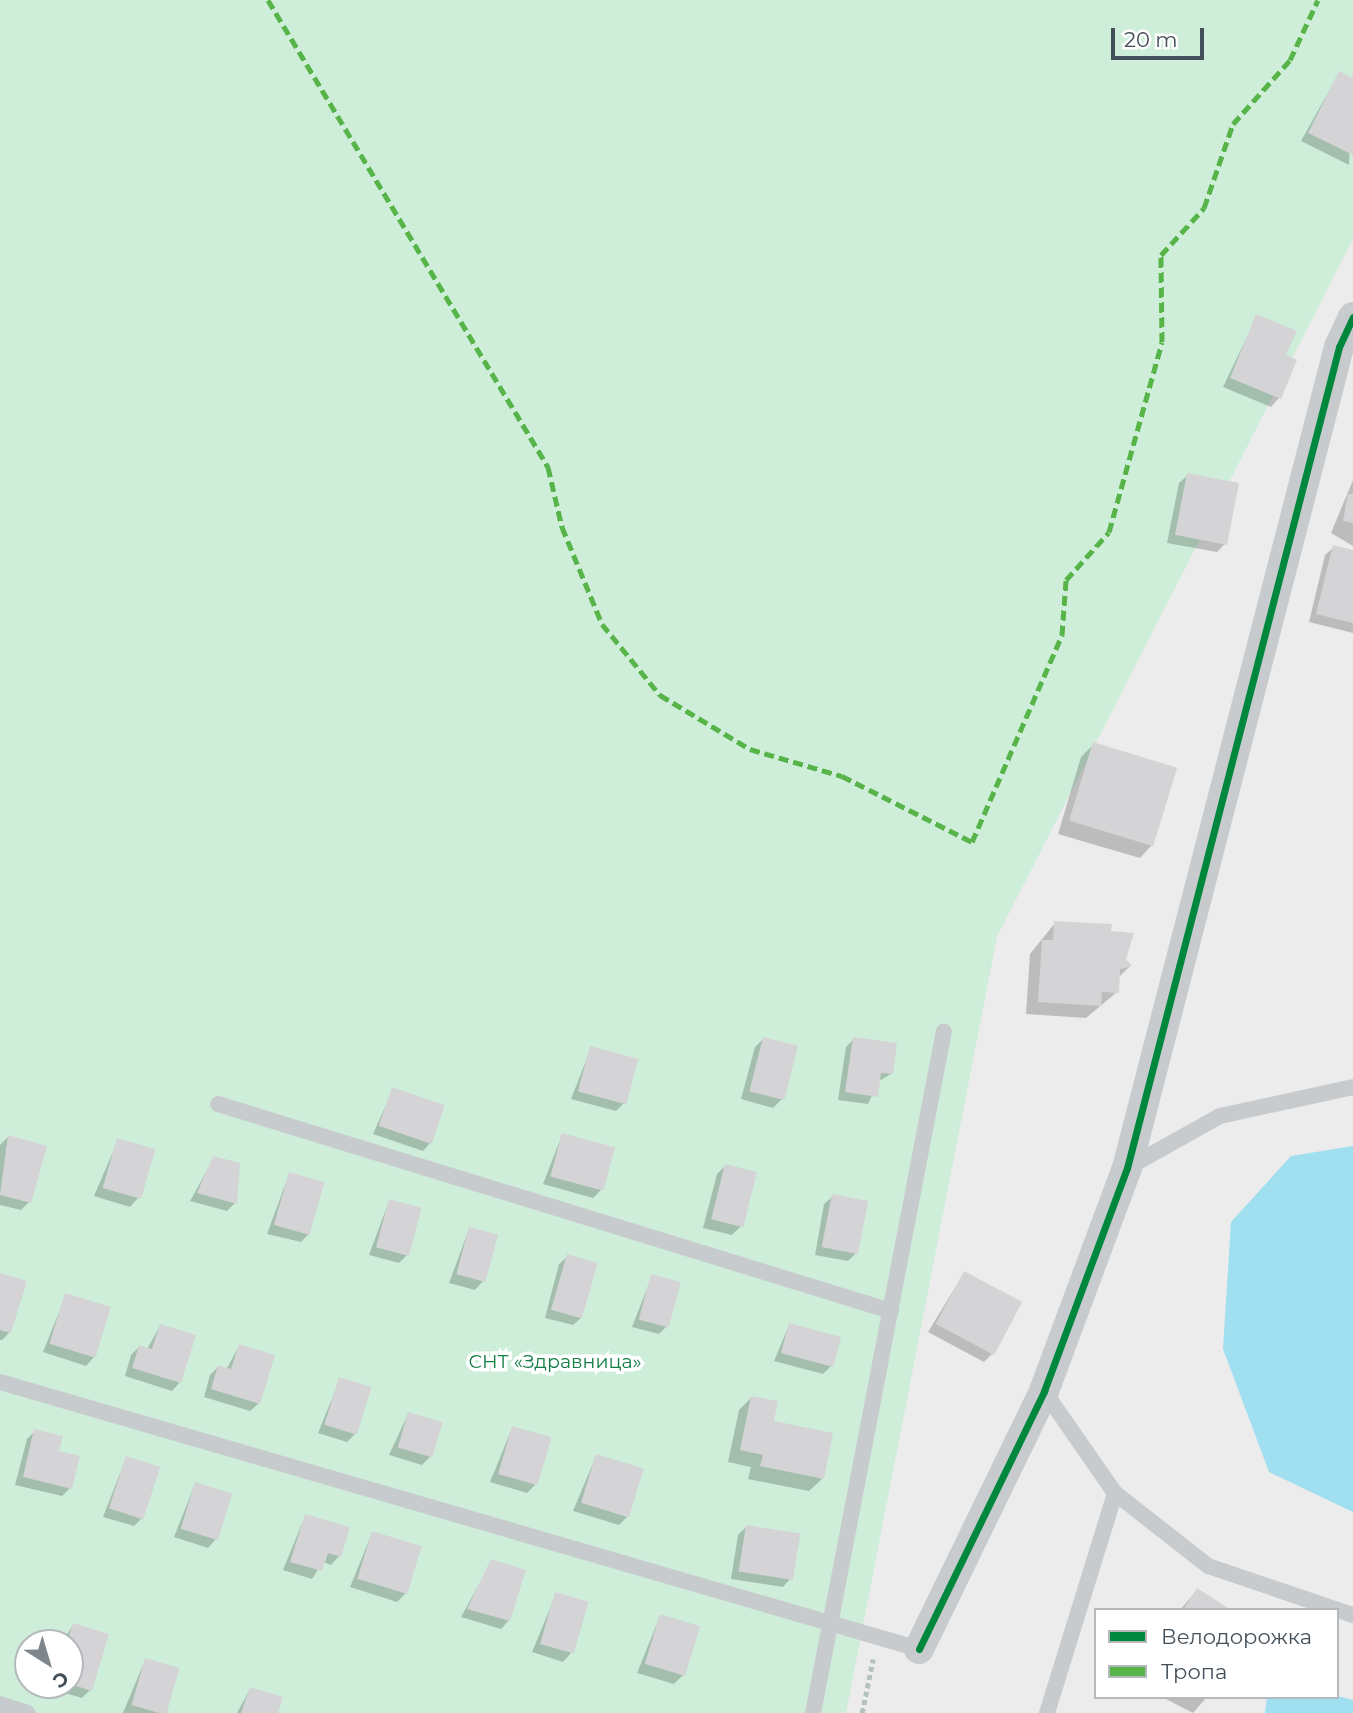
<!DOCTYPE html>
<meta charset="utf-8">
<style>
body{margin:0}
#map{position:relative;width:1353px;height:1713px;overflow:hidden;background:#edecec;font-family:Montserrat,sans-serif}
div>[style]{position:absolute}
.green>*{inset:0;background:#ceeeda}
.water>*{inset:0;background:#a0dfef}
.shadow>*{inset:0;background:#0003}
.building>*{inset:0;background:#d4d4d7;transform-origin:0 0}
.path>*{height:4.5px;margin-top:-2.25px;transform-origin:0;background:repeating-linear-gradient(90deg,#b4c2bd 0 5px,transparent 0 8.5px)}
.service>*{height:16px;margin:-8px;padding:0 8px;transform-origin:8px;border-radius:8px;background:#c8cbcd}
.minor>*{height:30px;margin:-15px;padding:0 15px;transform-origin:15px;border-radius:15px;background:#c8cbcd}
.quiet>*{height:5px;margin-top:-2.5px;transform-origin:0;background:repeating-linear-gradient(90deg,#57b448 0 10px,transparent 0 15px)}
.cycleway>*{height:7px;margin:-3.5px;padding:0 3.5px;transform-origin:3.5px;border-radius:3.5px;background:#00873e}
span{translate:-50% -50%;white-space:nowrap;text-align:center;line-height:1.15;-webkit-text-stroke:7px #fff;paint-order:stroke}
.park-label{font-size:19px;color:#117e46}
.legend{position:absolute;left:1094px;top:1608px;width:245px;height:91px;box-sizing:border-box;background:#fff;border:2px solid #b4b9bd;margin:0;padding:9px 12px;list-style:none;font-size:21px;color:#434f59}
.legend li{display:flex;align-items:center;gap:14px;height:35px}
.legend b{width:35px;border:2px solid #b4b9bd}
.north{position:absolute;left:14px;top:1629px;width:70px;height:70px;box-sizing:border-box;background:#fff;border:2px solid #b4b9bd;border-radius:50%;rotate:143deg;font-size:19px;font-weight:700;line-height:28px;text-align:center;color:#434f59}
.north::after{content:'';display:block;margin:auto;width:24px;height:32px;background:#7e868c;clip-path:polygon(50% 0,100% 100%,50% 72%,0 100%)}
.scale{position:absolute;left:1111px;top:28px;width:93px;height:32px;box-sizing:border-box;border:4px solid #434f59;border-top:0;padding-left:9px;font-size:21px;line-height:24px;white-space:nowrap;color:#434f59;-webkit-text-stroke:5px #fff;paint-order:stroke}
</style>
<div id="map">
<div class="green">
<div style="clip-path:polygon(evenodd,0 0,1353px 0,1353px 239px,997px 937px,846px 1713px,0 1713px,0 0,28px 1643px,70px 1643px,70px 1685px,28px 1685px,28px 1643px)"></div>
</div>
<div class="water">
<div style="clip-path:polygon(1353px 1146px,1353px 1512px,1269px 1472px,1223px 1349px,1231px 1222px,1291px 1156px)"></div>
<div style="clip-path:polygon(1337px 1696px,1353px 1700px,1353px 1713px,1265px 1713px,1267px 1697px)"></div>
</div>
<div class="shadow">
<div style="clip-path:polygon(1339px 73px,1353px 80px,1349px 165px,1301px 141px)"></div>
<div style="clip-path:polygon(1257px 316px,1284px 356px,1279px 398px,1271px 407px,1223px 387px)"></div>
<div style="clip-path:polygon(1188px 475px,1225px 544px,1217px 552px,1167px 543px,1179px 483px)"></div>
<div style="clip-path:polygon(1353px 480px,1353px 546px,1331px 533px)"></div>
<div style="clip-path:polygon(1334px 547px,1353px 552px,1353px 633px,1309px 622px,1325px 555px)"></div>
<div style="clip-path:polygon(1094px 744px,1152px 845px,1140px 858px,1058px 834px,1081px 757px)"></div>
<div style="clip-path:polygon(1055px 923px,1109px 933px,1130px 966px,1118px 978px,1117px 992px,1086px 1018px,1026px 1014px,1030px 954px)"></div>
<div style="clip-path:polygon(763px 1039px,782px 1099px,773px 1108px,741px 1099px,755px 1047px)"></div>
<div style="clip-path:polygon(854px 1039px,891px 1074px,879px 1081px,868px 1104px,838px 1100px,846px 1047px)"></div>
<div style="clip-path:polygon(591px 1048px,624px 1103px,616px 1111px,571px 1099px)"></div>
<div style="clip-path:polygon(393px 1089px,431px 1142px,423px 1151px,373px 1134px)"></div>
<div style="clip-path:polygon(562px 1135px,602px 1189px,593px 1198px,543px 1184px)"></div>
<div style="clip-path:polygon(8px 1137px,29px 1202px,21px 1210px,0 1205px,0 1145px)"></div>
<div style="clip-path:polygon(118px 1140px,138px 1198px,130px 1207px,94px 1196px)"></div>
<div style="clip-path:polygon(214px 1158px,235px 1203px,227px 1211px,190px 1201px)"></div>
<div style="clip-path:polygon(725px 1166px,740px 1227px,732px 1235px,703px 1228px,717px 1174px)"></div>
<div style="clip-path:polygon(289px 1174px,309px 1234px,301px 1242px,267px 1234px)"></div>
<div style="clip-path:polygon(833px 1196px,856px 1253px,848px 1261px,815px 1255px,824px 1204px)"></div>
<div style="clip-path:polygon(389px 1201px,407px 1255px,399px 1263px,369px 1255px)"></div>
<div style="clip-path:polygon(469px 1229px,483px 1281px,475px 1290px,449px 1283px)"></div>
<div style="clip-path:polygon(568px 1256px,582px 1317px,573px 1325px,545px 1318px,559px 1264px)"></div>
<div style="clip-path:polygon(964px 1273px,992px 1354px,984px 1362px,928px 1332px)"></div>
<div style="clip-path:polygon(0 1275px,10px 1332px,2px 1340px,0 1340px)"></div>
<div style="clip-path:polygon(652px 1276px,667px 1326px,659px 1334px,632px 1327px)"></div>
<div style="clip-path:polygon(66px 1295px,94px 1357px,86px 1366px,43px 1352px)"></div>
<div style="clip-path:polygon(789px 1325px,831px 1366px,823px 1374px,774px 1361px)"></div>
<div style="clip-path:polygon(160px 1326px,180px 1382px,172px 1391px,125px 1376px,131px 1355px,139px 1347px,147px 1349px)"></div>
<div style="clip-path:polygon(239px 1346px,259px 1403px,250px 1411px,204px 1397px,210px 1375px,218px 1367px,226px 1370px)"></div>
<div style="clip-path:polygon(340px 1379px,355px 1434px,347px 1442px,318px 1433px)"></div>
<div style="clip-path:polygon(751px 1398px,822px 1479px,809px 1491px,748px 1479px,751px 1467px,728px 1462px,739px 1410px)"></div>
<div style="clip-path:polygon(408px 1414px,430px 1457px,422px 1465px,389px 1455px)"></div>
<div style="clip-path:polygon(512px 1428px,535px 1485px,527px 1493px,490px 1482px)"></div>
<div style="clip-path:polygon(35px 1431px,57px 1452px,70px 1488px,62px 1496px,15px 1485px,27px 1439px)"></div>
<div style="clip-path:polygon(596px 1456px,627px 1517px,619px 1525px,573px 1511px)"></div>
<div style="clip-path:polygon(126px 1458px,142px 1518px,134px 1526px,103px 1517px)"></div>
<div style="clip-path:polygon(195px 1484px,216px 1539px,208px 1548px,174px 1537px)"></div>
<div style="clip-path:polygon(305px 1516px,339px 1556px,331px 1565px,323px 1562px,312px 1579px,283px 1570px)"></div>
<div style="clip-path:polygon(746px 1527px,791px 1578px,783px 1587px,731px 1579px,738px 1535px)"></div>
<div style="clip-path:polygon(372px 1533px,406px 1593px,397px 1602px,350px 1587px)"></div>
<div style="clip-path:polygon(492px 1561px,509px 1620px,501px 1629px,461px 1617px)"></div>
<div style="clip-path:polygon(1197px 1590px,1227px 1610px,1180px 1610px)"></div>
<div style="clip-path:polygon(556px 1594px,571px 1653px,563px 1662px,532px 1652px)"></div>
<div style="clip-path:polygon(660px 1616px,683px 1675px,674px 1684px,637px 1673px)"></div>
<div style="clip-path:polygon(73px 1625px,90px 1690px,82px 1698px,48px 1688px,70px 1685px,70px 1643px,62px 1643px)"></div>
<div style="clip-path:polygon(145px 1660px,178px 1669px,165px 1713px,123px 1713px)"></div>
<div style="clip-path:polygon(250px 1689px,276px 1713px,237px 1713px)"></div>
<div style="clip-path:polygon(1162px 1697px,1207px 1697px,1193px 1713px)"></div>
</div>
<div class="building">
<div style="clip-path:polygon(1339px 71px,1353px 78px,1353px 155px,1308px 133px)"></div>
<div style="clip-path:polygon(1256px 314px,1297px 331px,1286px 355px,1297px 360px,1281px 399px,1230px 378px)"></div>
<div style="left:1187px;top:473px;width:53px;height:63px;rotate:11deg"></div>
<div style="clip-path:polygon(1348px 494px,1353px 494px,1353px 523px,1343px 521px)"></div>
<div style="clip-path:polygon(1333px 545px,1353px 550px,1353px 623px,1316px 614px)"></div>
<div style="left:1093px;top:742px;width:88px;height:82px;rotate:17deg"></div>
<div style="clip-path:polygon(1054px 921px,1112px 924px,1111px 931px,1134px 933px,1126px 959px,1132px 966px,1120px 969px,1119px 993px,1102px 992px,1101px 1006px,1038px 1002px,1042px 940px,1053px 940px)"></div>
<div style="left:763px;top:1037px;width:36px;height:56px;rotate:14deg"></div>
<div style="clip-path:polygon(853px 1037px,897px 1043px,893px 1074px,881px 1073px,878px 1097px,845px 1092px)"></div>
<div style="left:590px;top:1046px;width:50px;height:47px;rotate:15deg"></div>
<div style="left:392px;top:1087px;width:56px;height:41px;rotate:19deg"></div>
<div style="left:562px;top:1133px;width:55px;height:45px;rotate:15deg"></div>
<div style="clip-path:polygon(8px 1135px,47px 1146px,31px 1203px,0 1195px)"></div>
<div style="left:117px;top:1138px;width:40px;height:52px;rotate:16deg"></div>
<div style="clip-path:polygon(213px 1156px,240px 1163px,237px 1204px,197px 1193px)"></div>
<div style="left:725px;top:1164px;width:33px;height:57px;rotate:14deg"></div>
<div style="left:289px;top:1172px;width:37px;height:55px;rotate:16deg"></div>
<div style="left:832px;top:1194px;width:37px;height:54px;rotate:11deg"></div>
<div style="left:389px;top:1199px;width:34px;height:50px;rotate:15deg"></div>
<div style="left:469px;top:1227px;width:30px;height:49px;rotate:15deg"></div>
<div style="left:567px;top:1254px;width:32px;height:58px;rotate:16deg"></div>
<div style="left:964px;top:1271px;width:66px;height:60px;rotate:28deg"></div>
<div style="clip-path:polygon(0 1273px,27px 1281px,11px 1333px,0 1330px)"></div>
<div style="left:651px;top:1274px;width:31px;height:47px;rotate:15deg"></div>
<div style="left:65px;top:1293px;width:48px;height:53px;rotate:17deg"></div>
<div style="left:789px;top:1323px;width:54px;height:31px;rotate:15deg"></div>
<div style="clip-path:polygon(160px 1324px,196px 1335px,181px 1383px,132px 1368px,139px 1345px,152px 1349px)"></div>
<div style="clip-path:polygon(239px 1344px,275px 1355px,260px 1404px,211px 1389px,218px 1365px,231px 1369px)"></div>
<div style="left:339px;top:1377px;width:34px;height:50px;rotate:17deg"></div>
<div style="clip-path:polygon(751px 1396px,778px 1401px,774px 1421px,833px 1433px,824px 1479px,760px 1466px,763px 1455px,740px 1450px)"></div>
<div style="left:408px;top:1412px;width:36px;height:37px;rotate:16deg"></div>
<div style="left:512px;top:1426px;width:41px;height:50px;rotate:16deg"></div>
<div style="clip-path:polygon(34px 1429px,63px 1436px,59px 1451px,80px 1456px,72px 1489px,23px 1477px)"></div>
<div style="left:596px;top:1454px;width:50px;height:51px;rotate:17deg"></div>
<div style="left:126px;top:1456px;width:36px;height:55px;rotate:18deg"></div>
<div style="left:195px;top:1482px;width:39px;height:49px;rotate:17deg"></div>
<div style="clip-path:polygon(305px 1514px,350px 1527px,341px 1557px,328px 1553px,322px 1571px,290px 1562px)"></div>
<div style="left:746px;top:1525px;width:55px;height:47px;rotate:9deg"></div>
<div style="left:372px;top:1531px;width:52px;height:50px;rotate:17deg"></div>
<div style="clip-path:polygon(491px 1559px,526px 1570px,510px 1621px,467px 1609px)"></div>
<div style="clip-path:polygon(1197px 1588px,1231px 1610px,1183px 1610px)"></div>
<div style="left:555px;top:1592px;width:35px;height:54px;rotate:16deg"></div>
<div style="left:660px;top:1614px;width:42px;height:52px;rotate:17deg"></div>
<div style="clip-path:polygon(73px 1623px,109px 1634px,92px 1691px,70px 1684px,67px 1643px)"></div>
<div style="left:145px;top:1658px;width:36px;height:49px;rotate:16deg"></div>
<div style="clip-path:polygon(250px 1687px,283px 1697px,278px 1713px,241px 1713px)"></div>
</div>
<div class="path">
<div style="left:862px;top:1713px;width:55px;rotate:-78.5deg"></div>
</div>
<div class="service">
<div style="left:218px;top:1104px;width:704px;rotate:17.1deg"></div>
<div style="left:1127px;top:1168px;width:107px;rotate:-29.2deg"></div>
<div style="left:1220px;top:1116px;width:136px;rotate:-12.3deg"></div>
<div style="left:0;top:1382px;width:957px;rotate:16.2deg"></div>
<div style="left:1044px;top:1391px;width:124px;rotate:55.2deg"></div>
<div style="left:1115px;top:1493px;width:118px;rotate:38.1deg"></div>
<div style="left:1208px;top:1566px;width:153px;rotate:18.7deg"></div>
<div style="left:0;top:1704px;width:29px;rotate:18deg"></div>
<div style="left:813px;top:1713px;width:694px;rotate:-79.13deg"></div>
<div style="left:1047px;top:1713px;width:230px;rotate:-72.8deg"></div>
</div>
<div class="minor">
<div style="left:919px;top:1649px;width:287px;rotate:-64.1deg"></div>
<div style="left:1044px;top:1391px;width:238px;rotate:-69.6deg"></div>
<div style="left:1127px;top:1168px;width:848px;rotate:-75.52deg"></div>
<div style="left:1339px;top:347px;width:33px;rotate:-65deg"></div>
</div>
<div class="quiet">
<div style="left:268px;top:0;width:545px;rotate:59.05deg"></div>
<div style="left:548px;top:467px;width:62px;rotate:76.9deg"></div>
<div style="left:562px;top:527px;width:105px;rotate:67.6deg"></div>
<div style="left:602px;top:624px;width:92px;rotate:50.8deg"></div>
<div style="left:660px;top:695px;width:105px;rotate:31deg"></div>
<div style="left:750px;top:749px;width:96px;rotate:16.4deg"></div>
<div style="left:842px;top:776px;width:146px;rotate:26.9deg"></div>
<div style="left:972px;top:842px;width:226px;rotate:-66.5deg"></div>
<div style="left:1062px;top:635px;width:55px;rotate:-85.8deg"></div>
<div style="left:1066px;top:580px;width:64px;rotate:-48.1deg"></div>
<div style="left:1109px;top:532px;width:197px;rotate:-74.4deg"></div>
<div style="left:1162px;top:342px;width:87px;rotate:-90.7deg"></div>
<div style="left:1161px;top:255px;width:64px;rotate:-47.5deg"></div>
<div style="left:1204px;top:208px;width:89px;rotate:-71deg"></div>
<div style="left:1233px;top:124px;width:86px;rotate:-48.3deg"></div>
<div style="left:1290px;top:60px;width:66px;rotate:-65deg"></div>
</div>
<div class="cycleway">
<div style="left:919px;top:1649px;width:287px;rotate:-64.1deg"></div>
<div style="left:1044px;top:1391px;width:238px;rotate:-69.6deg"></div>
<div style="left:1127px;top:1168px;width:848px;rotate:-75.52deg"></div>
<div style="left:1339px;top:347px;width:33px;rotate:-65deg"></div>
</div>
<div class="park-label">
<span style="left:555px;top:1362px">СНТ «Здравница»</span>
</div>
<ul class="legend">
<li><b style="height:9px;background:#00873e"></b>Велодорожка</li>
<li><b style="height:9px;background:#57b448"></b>Тропа</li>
</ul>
<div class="north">С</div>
<div class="scale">20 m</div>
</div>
